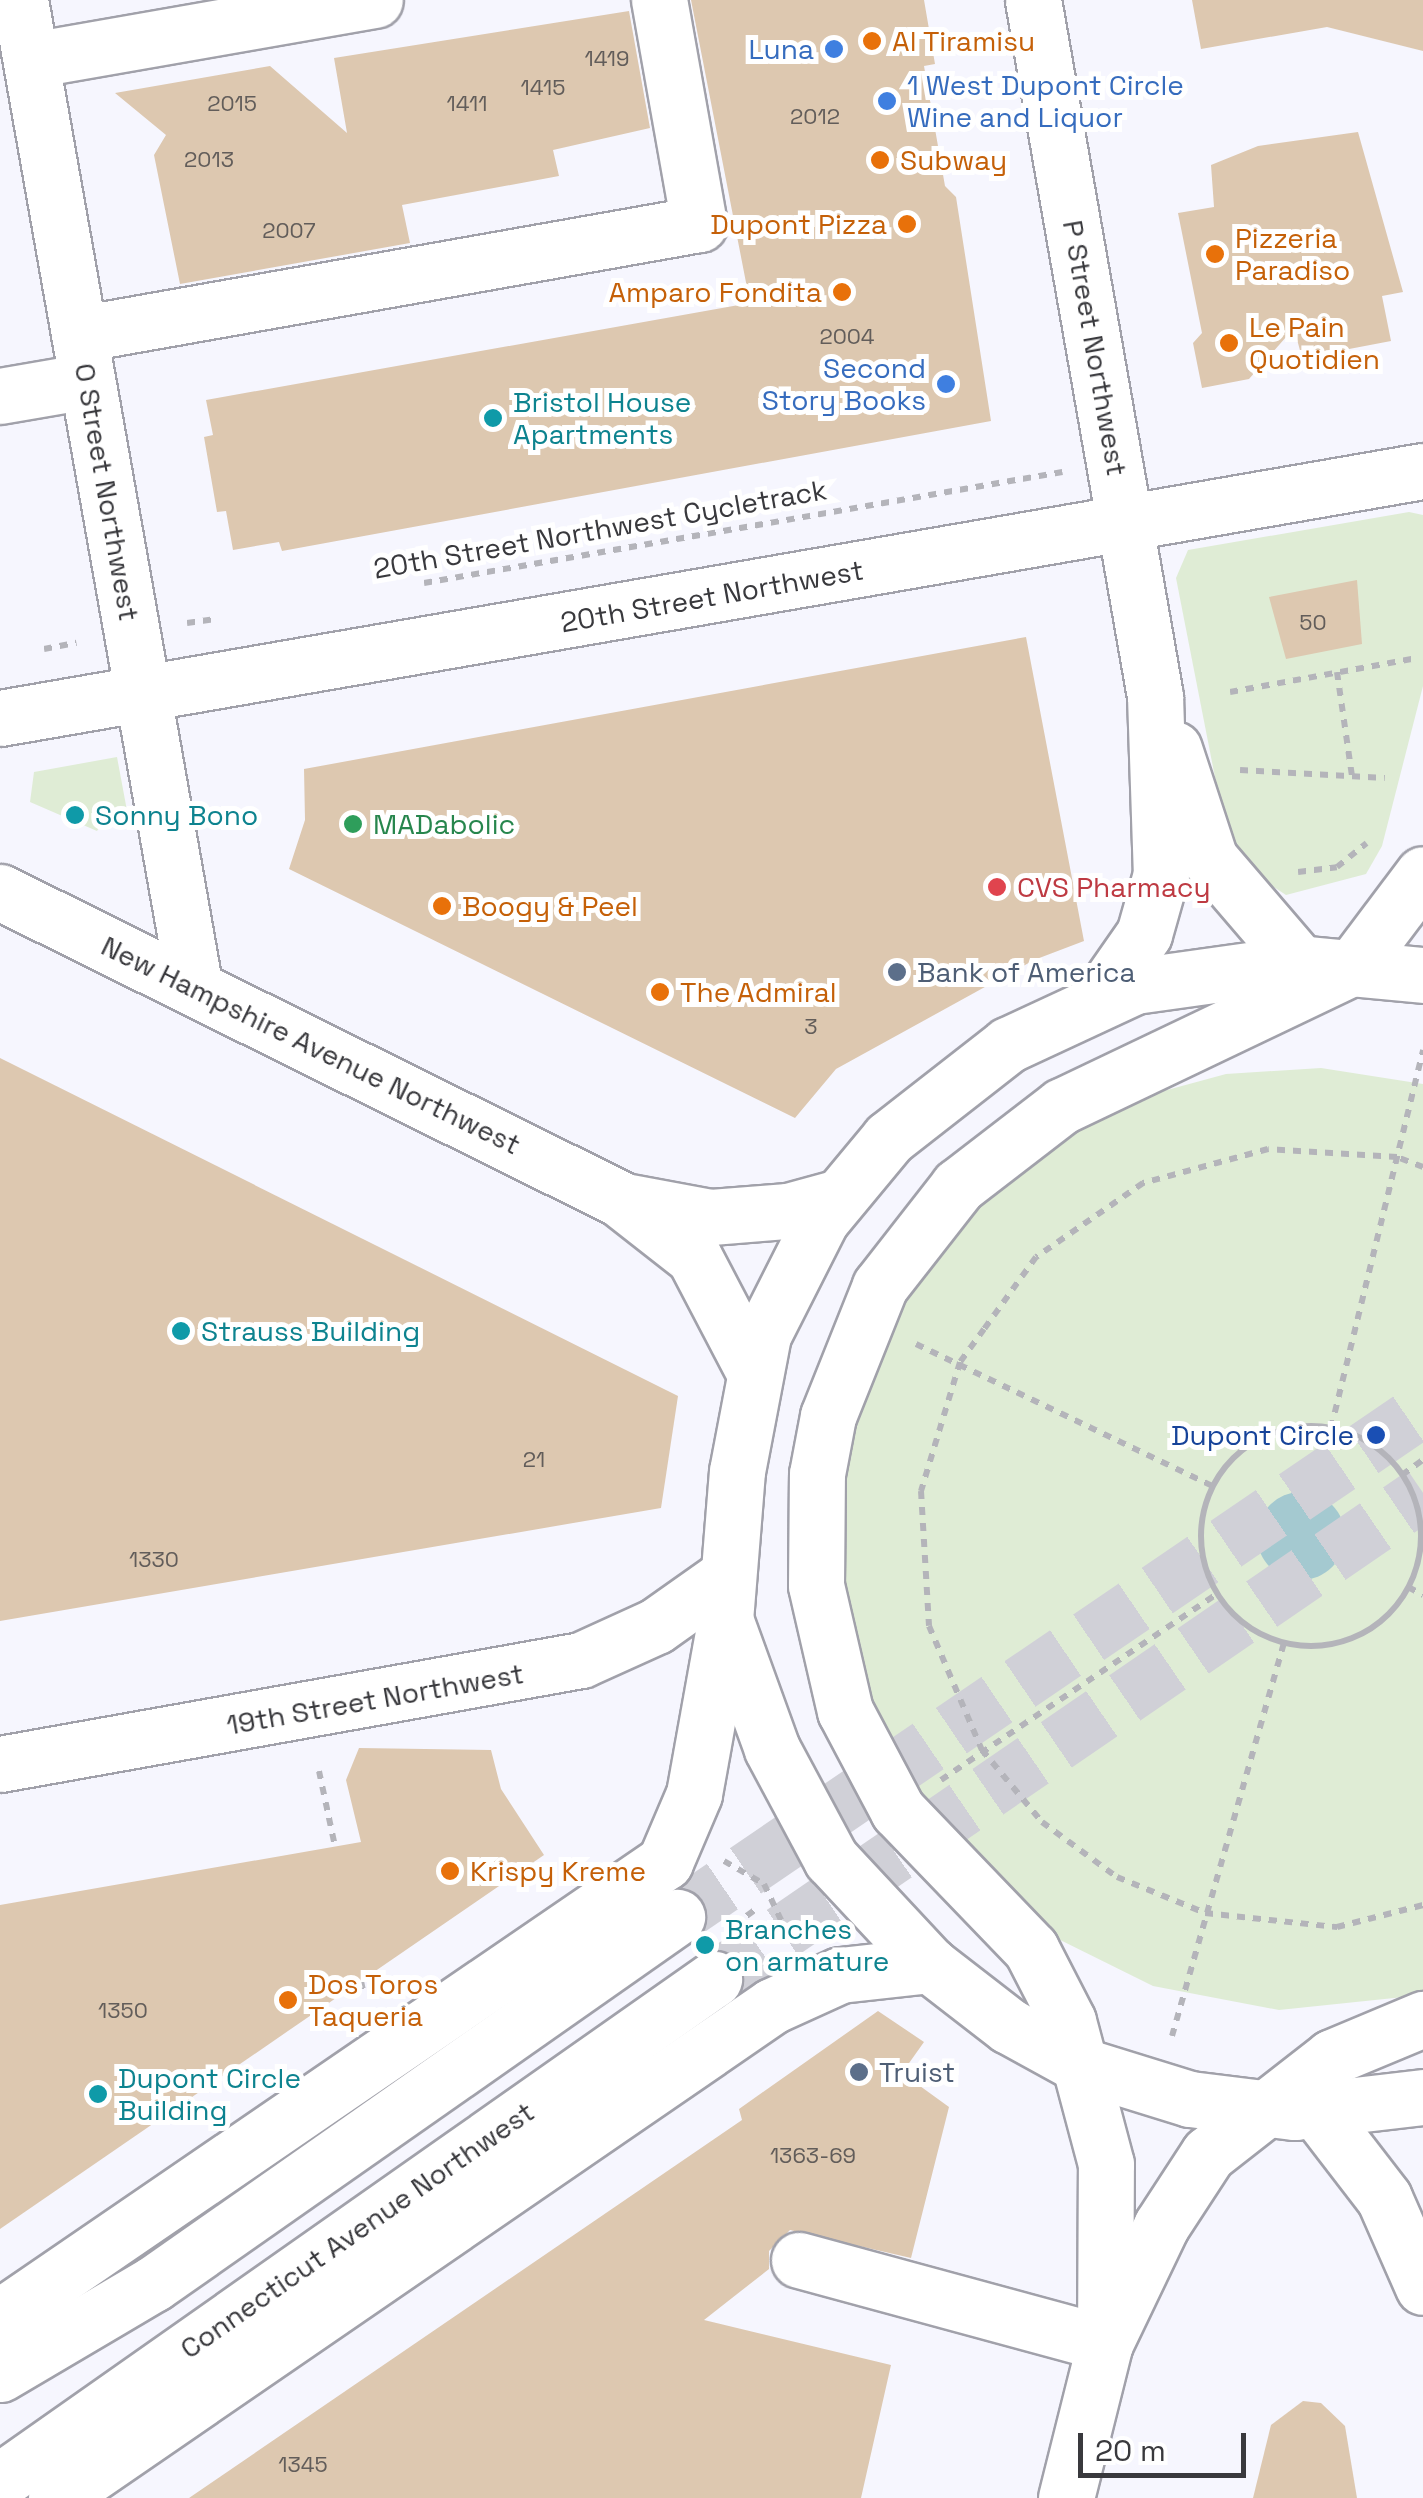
<!DOCTYPE html>
<style>
body{margin:0}
#map{position:relative;width:1423px;height:2498px;overflow:hidden;background:#f6f6fe;font-family:"Space Grotesk",sans-serif}
div>[style]{position:absolute}
.green>*{inset:0;background:#dfecd5}
.water>*{inset:0;background:#a4c9d0}
.round{border-radius:50%}
.building>*{inset:0;background:#ddc8b0}
.major-tunnel>*{height:55px;margin-top:-27.5px;transform-origin:0;background:repeating-linear-gradient(90deg,#d0d0d7 0 55px,transparent 0 83px)}
.path>*{height:6px;margin-top:-3px;transform-origin:0;background:repeating-linear-gradient(90deg,#b4b4ba 0 8px,transparent 0 16px)}
.path>.ring{margin:-3px;padding:0;box-sizing:content-box;background:none;border:6px solid #b4b4ba;border-radius:50%}
.roads{filter:drop-shadow(2px 0 #a1a1aa) drop-shadow(-2px 0 #a1a1aa) drop-shadow(0 2px #a1a1aa) drop-shadow(0 -2px #a1a1aa)}
.minor>*{height:55px;margin:-27.5px;padding:0 27.5px;transform-origin:27.5px;border-radius:27.5px;background:#fff}
.major>*{height:55px;margin:-27.5px;padding:0 27.5px;transform-origin:27.5px;border-radius:27.5px;background:#fff}
.dots>*{width:28px;height:28px;translate:-50% -50%;box-sizing:border-box;border:5px solid #fff;border-radius:50%}
span{translate:-50% -50%;white-space:nowrap;text-align:center;line-height:1.15;-webkit-text-stroke:10px #fff;paint-order:stroke}
.number-label{font-size:22px;color:#625d5a}
.number-label span{-webkit-text-stroke-width:0}
.food-label{font-size:28px;color:#c56008}
.left{translate:0 -50%;text-align:left}
.right{translate:-100% -50%;text-align:right}
.shop-label{font-size:28px;color:#366cbe}
.street-label{font-size:28px;color:#39393d}
.culture-label{font-size:28px;color:#0d838f}
.leisure-label{font-size:28px;color:#27864d}
.health-label{font-size:28px;color:#be3a42}
.service-label{font-size:28px;color:#4e5e75}
.transit-label{font-size:28px;color:#164399}
.scale{position:absolute;left:1078px;top:2433px;width:168px;height:45px;box-sizing:border-box;border:5px solid #39393d;border-top:0;padding-left:12px;font-size:30px;line-height:35px;white-space:nowrap;color:#39393d;-webkit-text-stroke:8px #fff;paint-order:stroke}
</style>
<div id="map">
<div class="green">
<div style="clip-path:polygon(1409px 512px,1423px 515px,1423px 686px,1382px 846px,1366px 874px,1286px 895px,1231px 859px,1176px 578px,1188px 550px)"></div>
<div style="clip-path:polygon(117px 757px,128px 816px,104px 820px,97px 831px,30px 802px,34px 772px)"></div>
<div style="clip-path:polygon(1321px 1068px,1423px 1084px,1423px 1995px,1279px 2010px,1153px 1986px,1038px 1929px,889px 1763px,837px 1611px,835px 1483px,881px 1329px,952px 1223px,1049px 1142px,1134px 1099px,1226px 1074px)"></div>
</div>
<div class="water">
<div class="round" style="left:1257px;top:1492px;width:88px;height:88px"></div>
</div>
<div class="building">
<div style="clip-path:polygon(691px 0,924px 0,935px 64px,924px 66px,945px 186px,956px 197px,991px 421px,282px 551px,279px 542px,233px 550px,226px 511px,217px 512px,204px 437px,213px 435px,206px 400px,750px 303px)"></div>
<div style="clip-path:polygon(1192px 0,1423px 0,1423px 51px,1327px 27px,1201px 49px)"></div>
<div style="clip-path:polygon(629px 11px,650px 128px,553px 150px,559px 176px,402px 205px,410px 243px,180px 284px,154px 155px,166px 135px,115px 93px,270px 66px,347px 133px,334px 58px)"></div>
<div style="clip-path:polygon(1358px 132px,1403px 292px,1382px 296px,1391px 341px,1302px 358px,1294px 328px,1249px 379px,1202px 388px,1193px 343px,1202px 333px,1178px 213px,1214px 207px,1211px 165px,1258px 146px)"></div>
<div style="clip-path:polygon(1357px 580px,1362px 644px,1286px 659px,1269px 597px)"></div>
<div style="clip-path:polygon(1026px 637px,1084px 941px,1034px 960px,836px 1069px,795px 1118px,289px 869px,305px 820px,304px 769px)"></div>
<div style="clip-path:polygon(0 1058px,678px 1396px,661px 1508px,0 1621px)"></div>
<div style="clip-path:polygon(359px 1748px,491px 1750px,501px 1789px,544px 1855px,0 2229px,0 1905px,361px 1842px,346px 1780px)"></div>
<div style="clip-path:polygon(878px 2011px,924px 2042px,902px 2073px,949px 2107px,911px 2258px,790px 2230px,769px 2251px,769px 2269px,704px 2320px,891px 2365px,861px 2498px,189px 2498px,742px 2120px,739px 2109px)"></div>
<div style="clip-path:polygon(1303px 2401px,1321px 2403px,1345px 2426px,1357px 2498px,1253px 2498px,1271px 2425px)"></div>
</div>
<div class="major-tunnel">
<div style="left:677px;top:1917px;width:903px;rotate:-34.25deg"></div>
<div style="left:714px;top:1979px;width:860px;rotate:-34.43deg"></div>
</div>
<div class="path">
<div style="left:424px;top:583px;width:648px;rotate:-9.87deg"></div>
<div style="left:187px;top:623px;width:27px;rotate:-8deg"></div>
<div style="left:44px;top:649px;width:33px;rotate:-11deg"></div>
<div style="left:1337px;top:672px;width:105px;rotate:81.8deg"></div>
<div style="left:1230px;top:692px;width:190px;rotate:-10.3deg"></div>
<div style="left:1240px;top:770px;width:145px;rotate:3.2deg"></div>
<div style="left:1298px;top:872px;width:39px;rotate:-7deg"></div>
<div style="left:1337px;top:867px;width:38px;rotate:-39deg"></div>
<div style="left:1423px;top:1167px;width:28px;rotate:-159deg"></div>
<div style="left:1397px;top:1157px;width:129px;rotate:-176.5deg"></div>
<div style="left:1268px;top:1149px;width:130px;rotate:164.8deg"></div>
<div style="left:1143px;top:1183px;width:130px;rotate:145.3deg"></div>
<div style="left:1036px;top:1257px;width:89px;rotate:125.8deg"></div>
<div style="left:984px;top:1329px;width:41px;rotate:126deg"></div>
<div style="left:960px;top:1362px;width:135px;rotate:106.8deg"></div>
<div style="left:921px;top:1491px;width:135px;rotate:86.6deg"></div>
<div style="left:929px;top:1626px;width:135px;rotate:66.9deg"></div>
<div style="left:982px;top:1750px;width:94px;rotate:50.2deg"></div>
<div style="left:1042px;top:1822px;width:93px;rotate:36.3deg"></div>
<div style="left:1117px;top:1877px;width:95px;rotate:22.2deg"></div>
<div style="left:1205px;top:1913px;width:133px;rotate:6.1deg"></div>
<div style="left:1337px;top:1927px;width:89px;rotate:-14.3deg"></div>
<div style="left:916px;top:1344px;width:329px;rotate:25.6deg"></div>
<div class="ring" style="left:1201px;top:1426px;width:214px;height:214px"></div>
<div style="left:1331px;top:1428px;width:389px;rotate:-76.3deg"></div>
<div style="left:1402px;top:1475px;width:26px;rotate:-36deg"></div>
<div style="left:1408px;top:1587px;width:17px;rotate:28deg"></div>
<div style="left:319px;top:1771px;width:77px;rotate:78deg"></div>
<div style="left:941px;top:1780px;width:334px;rotate:-34deg"></div>
<div style="left:724px;top:1861px;width:46px;rotate:29.9deg"></div>
<div style="left:764px;top:1884px;width:61px;rotate:64.7deg"></div>
<div style="left:734px;top:1925px;width:29px;rotate:-36deg"></div>
<div style="left:361px;top:1981px;width:14px;rotate:78deg"></div>
<div style="left:1172px;top:2036px;width:409px;rotate:-74.1deg"></div>
</div>
<div class="roads">
<div class="minor">
<div style="left:20px;top:0;width:999px;rotate:79.97deg"></div>
<div style="left:31px;top:60px;width:349px;rotate:-9.9deg"></div>
<div style="left:79px;top:334px;width:630px;rotate:-10.06deg"></div>
<div style="left:699px;top:224px;width:228px;rotate:-100.1deg"></div>
<div style="left:0;top:396px;width:88px;rotate:-9.8deg"></div>
<div style="left:0;top:718px;width:1444px;rotate:-9.85deg"></div>
<div style="left:799px;top:2260px;width:317px;rotate:15.2deg"></div>
</div>
<div class="major">
<div style="left:1033px;top:0;width:707px;rotate:80.06deg"></div>
<div style="left:1155px;top:696px;width:178px;rotate:88.1deg"></div>
<div style="left:1161px;top:874px;width:62px;rotate:105.8deg"></div>
<div style="left:1144px;top:934px;width:80px;rotate:124.9deg"></div>
<div style="left:1174px;top:749px;width:116px;rotate:71.9deg"></div>
<div style="left:1210px;top:859px;width:137px;rotate:49.4deg"></div>
<div style="left:0;top:892px;width:692px;rotate:26.34deg"></div>
<div style="left:620px;top:1199px;width:94px;rotate:38.1deg"></div>
<div style="left:694px;top:1257px;width:127px;rotate:62.4deg"></div>
<div style="left:1423px;top:975px;width:125px;rotate:-174.5deg"></div>
<div style="left:1299px;top:963px;width:166px;rotate:172deg"></div>
<div style="left:1135px;top:986px;width:140px;rotate:155.1deg"></div>
<div style="left:1008px;top:1045px;width:151px;rotate:142deg"></div>
<div style="left:889px;top:1138px;width:107px;rotate:129.7deg"></div>
<div style="left:821px;top:1220px;width:129px;rotate:116.8deg"></div>
<div style="left:763px;top:1335px;width:138px;rotate:100.8deg"></div>
<div style="left:737px;top:1471px;width:148px;rotate:94.6deg"></div>
<div style="left:725px;top:1619px;width:138px;rotate:70.1deg"></div>
<div style="left:772px;top:1749px;width:125px;rotate:61.8deg"></div>
<div style="left:831px;top:1859px;width:145px;rotate:47deg"></div>
<div style="left:930px;top:1965px;width:100px;rotate:37.7deg"></div>
<div style="left:1009px;top:2026px;width:81px;rotate:28.8deg"></div>
<div style="left:1080px;top:2065px;width:115px;rotate:17.2deg"></div>
<div style="left:1190px;top:2099px;width:106px;rotate:7.1deg"></div>
<div style="left:1295px;top:2112px;width:129px;rotate:-6.7deg"></div>
<div style="left:630px;top:1202px;width:82px;rotate:10.5deg"></div>
<div style="left:711px;top:1217px;width:77px;rotate:-4.5deg"></div>
<div style="left:788px;top:1211px;width:53px;rotate:-15.4deg"></div>
<div style="left:0;top:1764px;width:590px;rotate:-10.15deg"></div>
<div style="left:581px;top:1660px;width:82px;rotate:-24.4deg"></div>
<div style="left:656px;top:1626px;width:88px;rotate:-35.3deg"></div>
<div style="left:1317px;top:2111px;width:110px;rotate:52.4deg"></div>
<div style="left:1384px;top:2198px;width:97px;rotate:66.3deg"></div>
<div style="left:0;top:2317px;width:806px;rotate:-34.38deg"></div>
<div style="left:665px;top:1862px;width:74px;rotate:-66.9deg"></div>
<div style="left:694px;top:1794px;width:170px;rotate:-79.8deg"></div>
<div style="left:1105px;top:2343px;width:179px;rotate:-89.7deg"></div>
<div style="left:1106px;top:2164px;width:148px;rotate:-104.9deg"></div>
<div style="left:1068px;top:2021px;width:81px;rotate:-117.2deg"></div>
<div style="left:1031px;top:1949px;width:192px;rotate:-133.9deg"></div>
<div style="left:898px;top:1811px;width:113px;rotate:-117.9deg"></div>
<div style="left:845px;top:1711px;width:129px;rotate:-103deg"></div>
<div style="left:816px;top:1585px;width:111px;rotate:-89.5deg"></div>
<div style="left:817px;top:1474px;width:59px;rotate:-79.3deg"></div>
<div style="left:828px;top:1416px;width:140px;rotate:-68.2deg"></div>
<div style="left:880px;top:1286px;width:127px;rotate:-52deg"></div>
<div style="left:958px;top:1186px;width:131px;rotate:-37.6deg"></div>
<div style="left:1062px;top:1106px;width:322px;rotate:-25.5deg"></div>
<div style="left:1353px;top:967px;width:116px;rotate:-53deg"></div>
<div style="left:0;top:2374px;width:178px;rotate:-30.5deg"></div>
<div style="left:153px;top:2284px;width:640px;rotate:-35.01deg"></div>
<div style="left:0;top:2481px;width:873px;rotate:-35.11deg"></div>
<div style="left:56px;top:2498px;width:869px;rotate:-34.49deg"></div>
<div style="left:772px;top:2006px;width:75px;rotate:-24.5deg"></div>
<div style="left:840px;top:1975px;width:91px;rotate:-6.3deg"></div>
<div style="left:1066px;top:2498px;width:160px;rotate:-75.9deg"></div>
<div style="left:1105px;top:2343px;width:130px;rotate:-64.4deg"></div>
<div style="left:1161px;top:2226px;width:86px;rotate:-56.9deg"></div>
<div style="left:1208px;top:2154px;width:157px;rotate:-38deg"></div>
<div style="left:1332px;top:2057px;width:99px;rotate:-22.7deg"></div>
</div>
</div>
<div class="dots">
<div style="left:872px;top:41px;background:#e8710a"></div>
<div style="left:834px;top:49px;background:#3f7fe0"></div>
<div style="left:887px;top:101px;background:#3f7fe0"></div>
<div style="left:880px;top:160px;background:#e8710a"></div>
<div style="left:907px;top:224px;background:#e8710a"></div>
<div style="left:1215px;top:254px;background:#e8710a"></div>
<div style="left:842px;top:292px;background:#e8710a"></div>
<div style="left:1229px;top:343px;background:#e8710a"></div>
<div style="left:946px;top:384px;background:#3f7fe0"></div>
<div style="left:493px;top:418px;background:#0f9aa8"></div>
<div style="left:75px;top:815px;background:#0f9aa8"></div>
<div style="left:353px;top:824px;background:#2e9e5b"></div>
<div style="left:997px;top:887px;background:#e0444e"></div>
<div style="left:442px;top:906px;background:#e8710a"></div>
<div style="left:897px;top:972px;background:#5c6f8a"></div>
<div style="left:660px;top:992px;background:#e8710a"></div>
<div style="left:181px;top:1331px;background:#0f9aa8"></div>
<div style="left:1376px;top:1435px;background:#1a4fb4"></div>
<div style="left:450px;top:1871px;background:#e8710a"></div>
<div style="left:705px;top:1945px;background:#0f9aa8"></div>
<div style="left:288px;top:2000px;background:#e8710a"></div>
<div style="left:859px;top:2072px;background:#5c6f8a"></div>
<div style="left:98px;top:2094px;background:#0f9aa8"></div>
</div>
<div class="number-label">
<span style="left:607px;top:59px">1419</span>
<span style="left:543px;top:88px">1415</span>
<span style="left:232px;top:104px">2015</span>
<span style="left:467px;top:104px">1411</span>
<span style="left:815px;top:117px">2012</span>
<span style="left:209px;top:160px">2013</span>
<span style="left:289px;top:231px">2007</span>
<span style="left:847px;top:337px">2004</span>
<span style="left:1313px;top:623px">50</span>
<span style="left:811px;top:1027px">3</span>
<span style="left:534px;top:1460px">21</span>
<span style="left:154px;top:1560px">1330</span>
<span style="left:123px;top:2011px">1350</span>
<span style="left:813px;top:2156px">1363-69</span>
<span style="left:303px;top:2465px">1345</span>
</div>
<div class="food-label">
<span class="left" style="left:892px;top:41px">Al Tiramisu</span>
<span class="left" style="left:900px;top:160px">Subway</span>
<span class="right" style="left:887px;top:224px">Dupont Pizza</span>
<span class="left" style="left:1235px;top:254px">Pizzeria<br>Paradiso</span>
<span class="right" style="left:822px;top:292px">Amparo Fondita</span>
<span class="left" style="left:1249px;top:343px">Le Pain<br>Quotidien</span>
<span class="left" style="left:462px;top:906px">Boogy &amp; Peel</span>
<span class="left" style="left:680px;top:992px">The Admiral</span>
<span class="left" style="left:470px;top:1871px">Krispy Kreme</span>
<span class="left" style="left:308px;top:2000px">Dos Toros<br>Taqueria</span>
</div>
<div class="shop-label">
<span class="right" style="left:814px;top:49px">Luna</span>
<span class="left" style="left:907px;top:101px">1 West Dupont Circle<br>Wine and Liquor</span>
<span class="right" style="left:926px;top:384px">Second<br>Story Books</span>
</div>
<div class="street-label">
<span style="left:1095px;top:348px;rotate:80deg">P Street Northwest</span>
<span style="left:107px;top:492px;rotate:80deg">O Street Northwest</span>
<span style="left:600px;top:529px;rotate:-10deg">20th Street Northwest Cycletrack</span>
<span style="left:712px;top:596px;rotate:-10deg">20th Street Northwest</span>
<span style="left:311px;top:1045px;rotate:26deg">New Hampshire Avenue Northwest</span>
<span style="left:375px;top:1699px;rotate:-10deg">19th Street Northwest</span>
<span style="left:357px;top:2230px;rotate:-35deg">Connecticut Avenue Northwest</span>
</div>
<div class="culture-label">
<span class="left" style="left:513px;top:418px">Bristol House<br>Apartments</span>
<span class="left" style="left:95px;top:815px">Sonny Bono</span>
<span class="left" style="left:201px;top:1331px">Strauss Building</span>
<span class="left" style="left:725px;top:1945px">Branches<br>on armature</span>
<span class="left" style="left:118px;top:2094px">Dupont Circle<br>Building</span>
</div>
<div class="leisure-label">
<span class="left" style="left:373px;top:824px">MADabolic</span>
</div>
<div class="health-label">
<span class="left" style="left:1017px;top:887px">CVS Pharmacy</span>
</div>
<div class="service-label">
<span class="left" style="left:917px;top:972px">Bank of America</span>
<span class="left" style="left:879px;top:2072px">Truist</span>
</div>
<div class="transit-label">
<span class="right" style="left:1354px;top:1435px">Dupont Circle</span>
</div>
<div class="scale">20 m</div>
</div>
